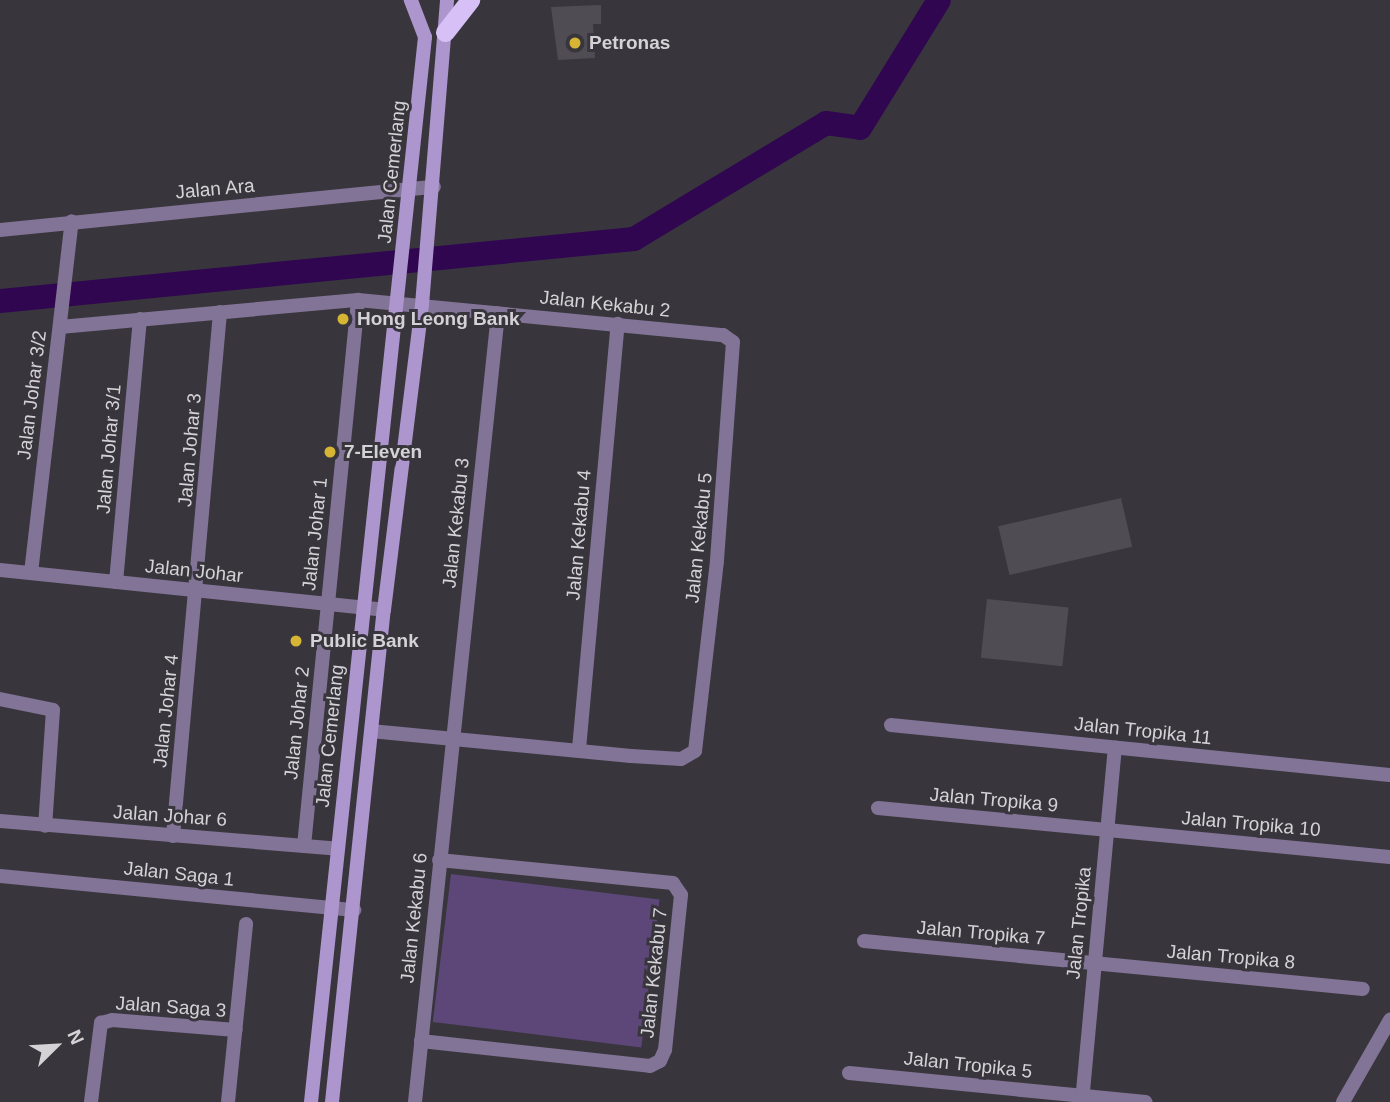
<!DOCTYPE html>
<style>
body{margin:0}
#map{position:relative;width:1390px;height:1102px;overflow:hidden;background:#38363c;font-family:Arial,sans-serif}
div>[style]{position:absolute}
.green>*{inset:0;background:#5c4778;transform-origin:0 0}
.river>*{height:24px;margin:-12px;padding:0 12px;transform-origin:12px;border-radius:12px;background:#300651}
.building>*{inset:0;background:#4f4d53;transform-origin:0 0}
.minor>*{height:14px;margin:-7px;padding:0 7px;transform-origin:7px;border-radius:7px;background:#827497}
.tertiary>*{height:14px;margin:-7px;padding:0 7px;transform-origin:7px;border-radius:7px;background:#827497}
.secondary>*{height:14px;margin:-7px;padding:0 7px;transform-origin:7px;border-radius:7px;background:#ad95cd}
.trunk>*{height:19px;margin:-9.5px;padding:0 9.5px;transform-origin:9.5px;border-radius:9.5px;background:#d6c0f6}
.dots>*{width:19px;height:19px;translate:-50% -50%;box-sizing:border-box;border:4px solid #38363c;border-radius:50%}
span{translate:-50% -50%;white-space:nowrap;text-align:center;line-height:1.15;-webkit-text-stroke:6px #38363c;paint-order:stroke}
.poi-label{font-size:19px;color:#d4d2d6;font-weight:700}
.left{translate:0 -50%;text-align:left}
.street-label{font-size:19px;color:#d4d2d6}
.north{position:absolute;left:21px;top:1011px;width:70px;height:70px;-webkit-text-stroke:5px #38363c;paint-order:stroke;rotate:66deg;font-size:19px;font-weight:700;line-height:28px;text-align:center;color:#d4d2d6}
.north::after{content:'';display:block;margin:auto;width:24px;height:32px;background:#d4d2d6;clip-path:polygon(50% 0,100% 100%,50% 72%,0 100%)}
</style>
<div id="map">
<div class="green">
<div style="left:451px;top:874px;width:210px;height:149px;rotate:7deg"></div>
</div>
<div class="river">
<div style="left:0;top:301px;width:637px;rotate:-5.59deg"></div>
<div style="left:634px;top:239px;width:224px;rotate:-31.1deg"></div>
<div style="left:826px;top:123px;width:34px;rotate:8deg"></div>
<div style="left:860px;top:128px;width:150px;rotate:-58.3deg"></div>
</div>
<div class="building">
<div style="clip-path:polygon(601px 5px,601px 24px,593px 24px,595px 58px,558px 60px,551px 7px)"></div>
<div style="left:1121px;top:498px;width:50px;height:126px;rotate:77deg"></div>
<div style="left:987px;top:599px;width:82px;height:59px;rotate:6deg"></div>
</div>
<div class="minor">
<div style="left:0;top:230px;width:436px;rotate:-5.7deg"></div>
<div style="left:60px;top:327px;width:299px;rotate:-5.2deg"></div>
<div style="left:358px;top:300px;width:367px;rotate:5.5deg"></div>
<div style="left:723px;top:335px;width:12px;rotate:35deg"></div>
<div style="left:733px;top:342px;width:220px;rotate:94.2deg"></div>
<div style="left:717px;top:561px;width:191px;rotate:96.6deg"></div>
<div style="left:695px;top:751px;width:16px;rotate:150deg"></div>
<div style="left:681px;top:759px;width:50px;rotate:-176.6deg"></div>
<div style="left:631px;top:756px;width:259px;rotate:-174.5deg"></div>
<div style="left:0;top:570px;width:386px;rotate:5.9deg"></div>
<div style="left:31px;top:573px;width:354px;rotate:-83.4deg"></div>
<div style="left:116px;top:582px;width:264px;rotate:-84.8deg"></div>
<div style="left:0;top:699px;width:54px;rotate:11.7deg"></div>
<div style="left:53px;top:710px;width:116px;rotate:93.9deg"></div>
<div style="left:891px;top:725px;width:501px;rotate:5.72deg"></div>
<div style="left:579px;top:749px;width:427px;rotate:-84.8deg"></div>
<div style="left:878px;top:808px;width:514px;rotate:5.47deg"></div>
<div style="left:0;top:821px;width:339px;rotate:4.7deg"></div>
<div style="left:173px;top:836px;width:526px;rotate:-84.87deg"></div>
<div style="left:304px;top:846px;width:549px;rotate:-84.35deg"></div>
<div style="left:0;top:876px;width:356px;rotate:5.5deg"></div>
<div style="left:864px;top:941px;width:501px;rotate:5.49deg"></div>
<div style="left:421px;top:1041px;width:230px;rotate:6.2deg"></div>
<div style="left:650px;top:1066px;width:11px;rotate:-27deg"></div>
<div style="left:660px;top:1061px;width:12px;rotate:-66deg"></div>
<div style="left:665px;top:1050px;width:156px;rotate:-84.1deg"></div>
<div style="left:681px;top:895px;width:14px;rotate:-124deg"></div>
<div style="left:673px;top:883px;width:235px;rotate:-174.4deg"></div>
<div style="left:849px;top:1073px;width:298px;rotate:5.6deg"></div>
<div style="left:91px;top:1102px;width:80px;rotate:-82.8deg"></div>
<div style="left:101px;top:1023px;width:11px;rotate:-15deg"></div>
<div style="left:112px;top:1020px;width:124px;rotate:4.6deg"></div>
<div style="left:228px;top:1102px;width:179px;rotate:-84.2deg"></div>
<div style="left:415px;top:1102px;width:793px;rotate:-83.99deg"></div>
<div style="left:1082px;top:1102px;width:356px;rotate:-84.7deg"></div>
</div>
<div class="tertiary">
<div style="left:1343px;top:1102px;width:95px;rotate:-60.2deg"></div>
</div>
<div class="secondary">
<div style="left:311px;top:1102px;width:1071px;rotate:-83.89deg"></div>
<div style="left:425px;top:37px;width:40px;rotate:-111deg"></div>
<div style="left:332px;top:1102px;width:495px;rotate:-84deg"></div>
<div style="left:384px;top:610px;width:307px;rotate:-82.9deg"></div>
<div style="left:422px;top:305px;width:306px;rotate:-85.3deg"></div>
</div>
<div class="trunk">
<div style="left:445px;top:32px;width:41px;rotate:-52deg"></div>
</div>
<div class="dots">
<div style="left:575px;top:43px;background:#d6b534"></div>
<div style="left:343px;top:319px;background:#d6b534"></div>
<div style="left:330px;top:452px;background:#d6b534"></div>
<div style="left:296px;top:641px;background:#d6b534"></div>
</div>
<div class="poi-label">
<span class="left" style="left:589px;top:43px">Petronas</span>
<span class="left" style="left:357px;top:319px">Hong Leong Bank</span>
<span class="left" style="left:344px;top:452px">7-Eleven</span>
<span class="left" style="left:310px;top:641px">Public Bank</span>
</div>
<div class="street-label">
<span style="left:392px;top:172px;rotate:-84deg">Jalan Cemerlang</span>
<span style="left:215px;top:189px;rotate:-5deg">Jalan Ara</span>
<span style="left:605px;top:304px;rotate:6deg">Jalan Kekabu 2</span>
<span style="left:32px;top:395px;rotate:-83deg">Jalan Johar 3/2</span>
<span style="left:109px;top:449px;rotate:-85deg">Jalan Johar 3/1</span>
<span style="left:190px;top:450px;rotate:-85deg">Jalan Johar 3</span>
<span style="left:456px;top:523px;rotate:-84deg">Jalan Kekabu 3</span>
<span style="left:315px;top:534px;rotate:-84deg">Jalan Johar 1</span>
<span style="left:579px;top:535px;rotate:-85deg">Jalan Kekabu 4</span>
<span style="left:699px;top:538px;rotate:-84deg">Jalan Kekabu 5</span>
<span style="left:194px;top:571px;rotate:6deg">Jalan Johar</span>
<span style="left:166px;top:711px;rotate:-84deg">Jalan Johar 4</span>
<span style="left:297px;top:723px;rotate:-84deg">Jalan Johar 2</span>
<span style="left:1143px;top:731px;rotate:6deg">Jalan Tropika 11</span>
<span style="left:330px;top:736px;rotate:-84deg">Jalan Cemerlang</span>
<span style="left:994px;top:800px;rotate:5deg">Jalan Tropika 9</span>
<span style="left:170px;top:816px;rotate:4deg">Jalan Johar 6</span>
<span style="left:1251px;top:824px;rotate:5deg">Jalan Tropika 10</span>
<span style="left:179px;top:874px;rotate:6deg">Jalan Saga 1</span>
<span style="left:414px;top:918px;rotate:-84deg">Jalan Kekabu 6</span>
<span style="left:1079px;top:923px;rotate:-84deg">Jalan Tropika</span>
<span style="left:981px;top:933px;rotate:5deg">Jalan Tropika 7</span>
<span style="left:1231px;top:957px;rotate:5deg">Jalan Tropika 8</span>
<span style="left:654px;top:973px;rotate:-84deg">Jalan Kekabu 7</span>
<span style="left:171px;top:1007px;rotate:4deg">Jalan Saga 3</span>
<span style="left:968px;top:1065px;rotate:6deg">Jalan Tropika 5</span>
</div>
<div class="north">N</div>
</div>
